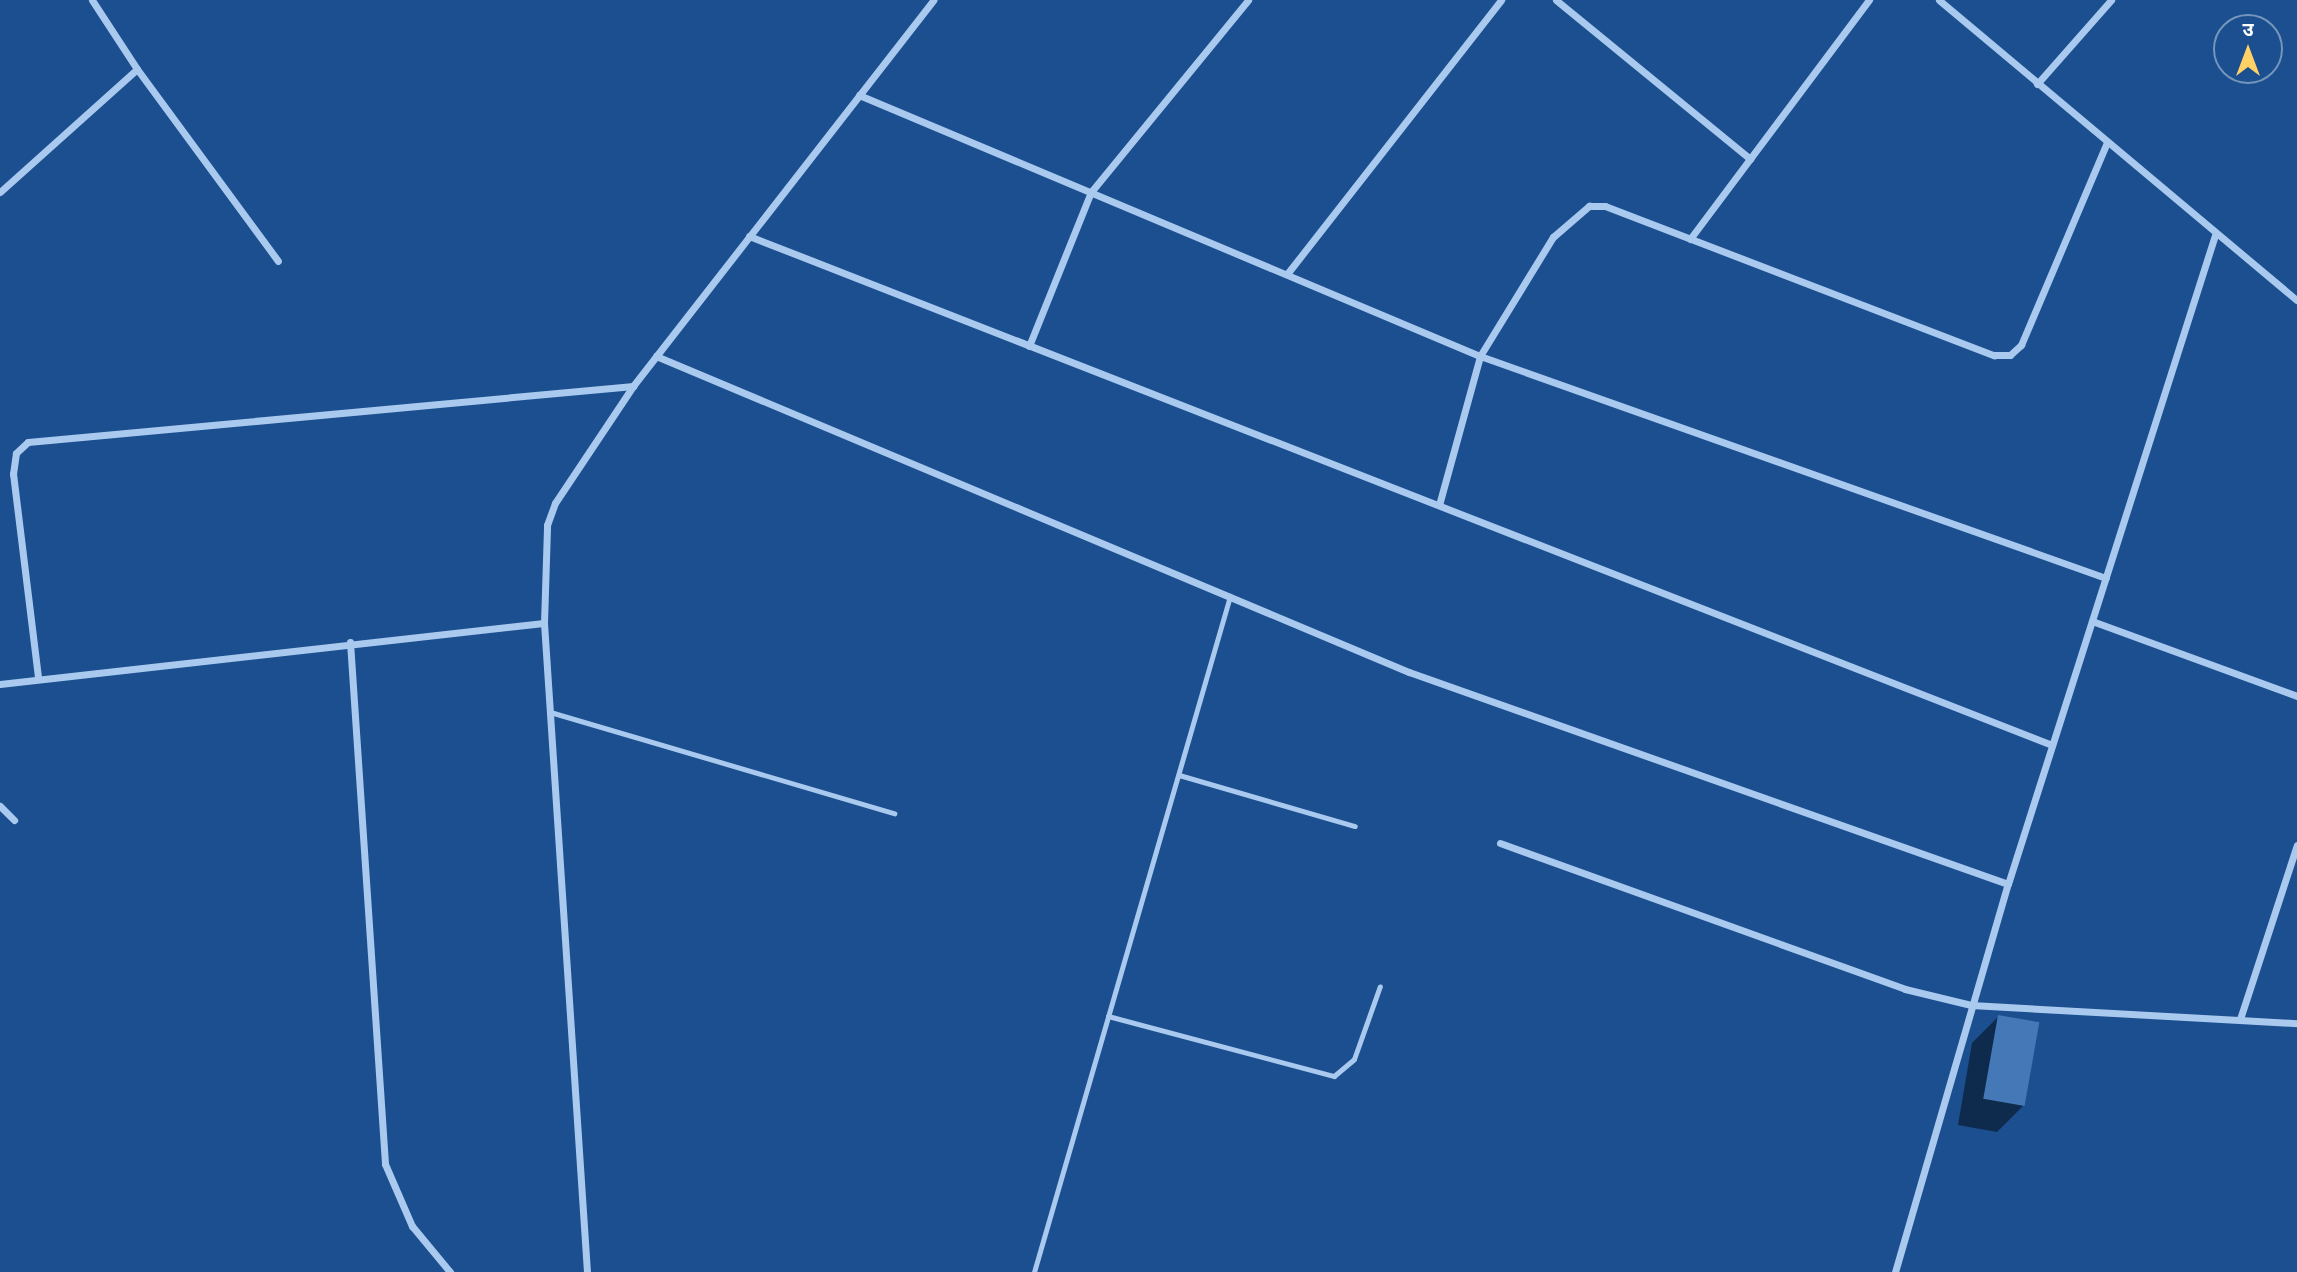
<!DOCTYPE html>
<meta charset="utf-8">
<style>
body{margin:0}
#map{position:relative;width:2297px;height:1272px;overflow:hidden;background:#1b4f8f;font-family:"Fira Sans Condensed","Noto Sans Devanagari",sans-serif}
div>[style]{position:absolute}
.shadow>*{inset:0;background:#0007}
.building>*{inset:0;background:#4478b7;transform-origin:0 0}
.lane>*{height:5px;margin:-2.5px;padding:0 2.5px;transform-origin:2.5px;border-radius:2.5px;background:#a9c9ee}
.street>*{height:7px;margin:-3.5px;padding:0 3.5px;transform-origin:3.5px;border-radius:3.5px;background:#a9c9ee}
span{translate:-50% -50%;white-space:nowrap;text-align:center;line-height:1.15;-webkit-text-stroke:5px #1b4f8f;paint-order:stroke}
.north{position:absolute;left:2213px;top:14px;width:70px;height:70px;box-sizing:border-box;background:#1b4f8f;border:2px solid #7695bc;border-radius:50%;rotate:0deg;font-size:19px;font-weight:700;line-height:28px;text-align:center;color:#fff}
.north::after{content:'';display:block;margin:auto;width:24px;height:32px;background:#ffd166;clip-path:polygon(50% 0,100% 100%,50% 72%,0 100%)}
</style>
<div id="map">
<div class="shadow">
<div style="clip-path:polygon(1998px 1017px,2023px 1106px,1997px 1132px,1958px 1125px,1972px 1043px)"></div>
</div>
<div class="building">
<div style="left:1998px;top:1015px;width:42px;height:85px;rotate:10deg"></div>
</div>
<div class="lane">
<div style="left:550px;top:712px;width:359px;rotate:16.4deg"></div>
<div style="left:1179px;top:775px;width:183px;rotate:16.2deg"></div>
<div style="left:1108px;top:1016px;width:234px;rotate:14.9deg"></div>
<div style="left:1334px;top:1076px;width:26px;rotate:-40deg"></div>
<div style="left:1354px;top:1059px;width:77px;rotate:-70.4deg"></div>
<div style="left:1034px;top:1272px;width:704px;rotate:-73.83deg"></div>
</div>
<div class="street">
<div style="left:92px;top:0;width:82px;rotate:56.9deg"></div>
<div style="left:1556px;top:0;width:251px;rotate:39.3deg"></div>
<div style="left:1939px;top:0;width:467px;rotate:40deg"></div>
<div style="left:2037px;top:84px;width:112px;rotate:-48.6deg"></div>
<div style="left:859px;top:95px;width:674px;rotate:22.8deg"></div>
<div style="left:1480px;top:356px;width:664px;rotate:19.53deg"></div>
<div style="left:0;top:192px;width:184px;rotate:-41.9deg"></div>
<div style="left:137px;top:69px;width:238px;rotate:53.7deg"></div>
<div style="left:749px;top:236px;width:1399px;rotate:21.34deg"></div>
<div style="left:1690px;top:239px;width:299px;rotate:-53.2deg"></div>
<div style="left:1287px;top:274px;width:348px;rotate:-52deg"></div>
<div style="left:1029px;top:346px;width:166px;rotate:-68.1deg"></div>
<div style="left:1091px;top:192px;width:248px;rotate:-50.7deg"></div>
<div style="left:656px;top:356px;width:817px;rotate:22.77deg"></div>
<div style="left:1409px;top:672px;width:635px;rotate:19.49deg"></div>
<div style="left:1439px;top:505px;width:155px;rotate:-74.6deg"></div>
<div style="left:1480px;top:356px;width:140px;rotate:-58.5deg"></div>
<div style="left:1553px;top:237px;width:48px;rotate:-40.7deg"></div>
<div style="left:1589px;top:206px;width:16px"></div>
<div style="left:1605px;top:206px;width:417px;rotate:21deg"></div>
<div style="left:1994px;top:355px;width:16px"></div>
<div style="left:2010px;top:355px;width:15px;rotate:-42deg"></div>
<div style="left:2021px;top:345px;width:220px;rotate:-67deg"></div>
<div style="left:2092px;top:621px;width:218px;rotate:20.1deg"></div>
<div style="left:350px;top:642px;width:523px;rotate:86.16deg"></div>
<div style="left:385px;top:1164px;width:68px;rotate:66.5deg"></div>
<div style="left:412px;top:1226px;width:60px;rotate:50.4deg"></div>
<div style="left:38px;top:677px;width:205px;rotate:-97deg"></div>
<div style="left:13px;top:474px;width:21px;rotate:-82deg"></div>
<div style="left:16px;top:453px;width:16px;rotate:-43deg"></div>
<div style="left:28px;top:442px;width:608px;rotate:-5.29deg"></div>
<div style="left:0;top:684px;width:547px;rotate:-6.4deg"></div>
<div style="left:0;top:806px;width:20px;rotate:45deg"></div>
<div style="left:1500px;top:843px;width:431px;rotate:19.8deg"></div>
<div style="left:1905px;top:989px;width:68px;rotate:13.6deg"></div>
<div style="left:1971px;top:1005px;width:326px;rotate:3.2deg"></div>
<div style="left:2240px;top:1019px;width:183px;rotate:-71.9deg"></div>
<div style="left:587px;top:1272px;width:650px;rotate:-93.79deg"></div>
<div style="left:544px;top:623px;width:98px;rotate:-88.2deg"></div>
<div style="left:547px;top:525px;width:23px;rotate:-70deg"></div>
<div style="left:555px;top:503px;width:141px;rotate:-56.3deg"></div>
<div style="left:633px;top:386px;width:489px;rotate:-52.1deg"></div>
<div style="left:1895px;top:1272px;width:404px;rotate:-73.8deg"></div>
<div style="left:2008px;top:884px;width:681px;rotate:-72.31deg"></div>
</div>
<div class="north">उ</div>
</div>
